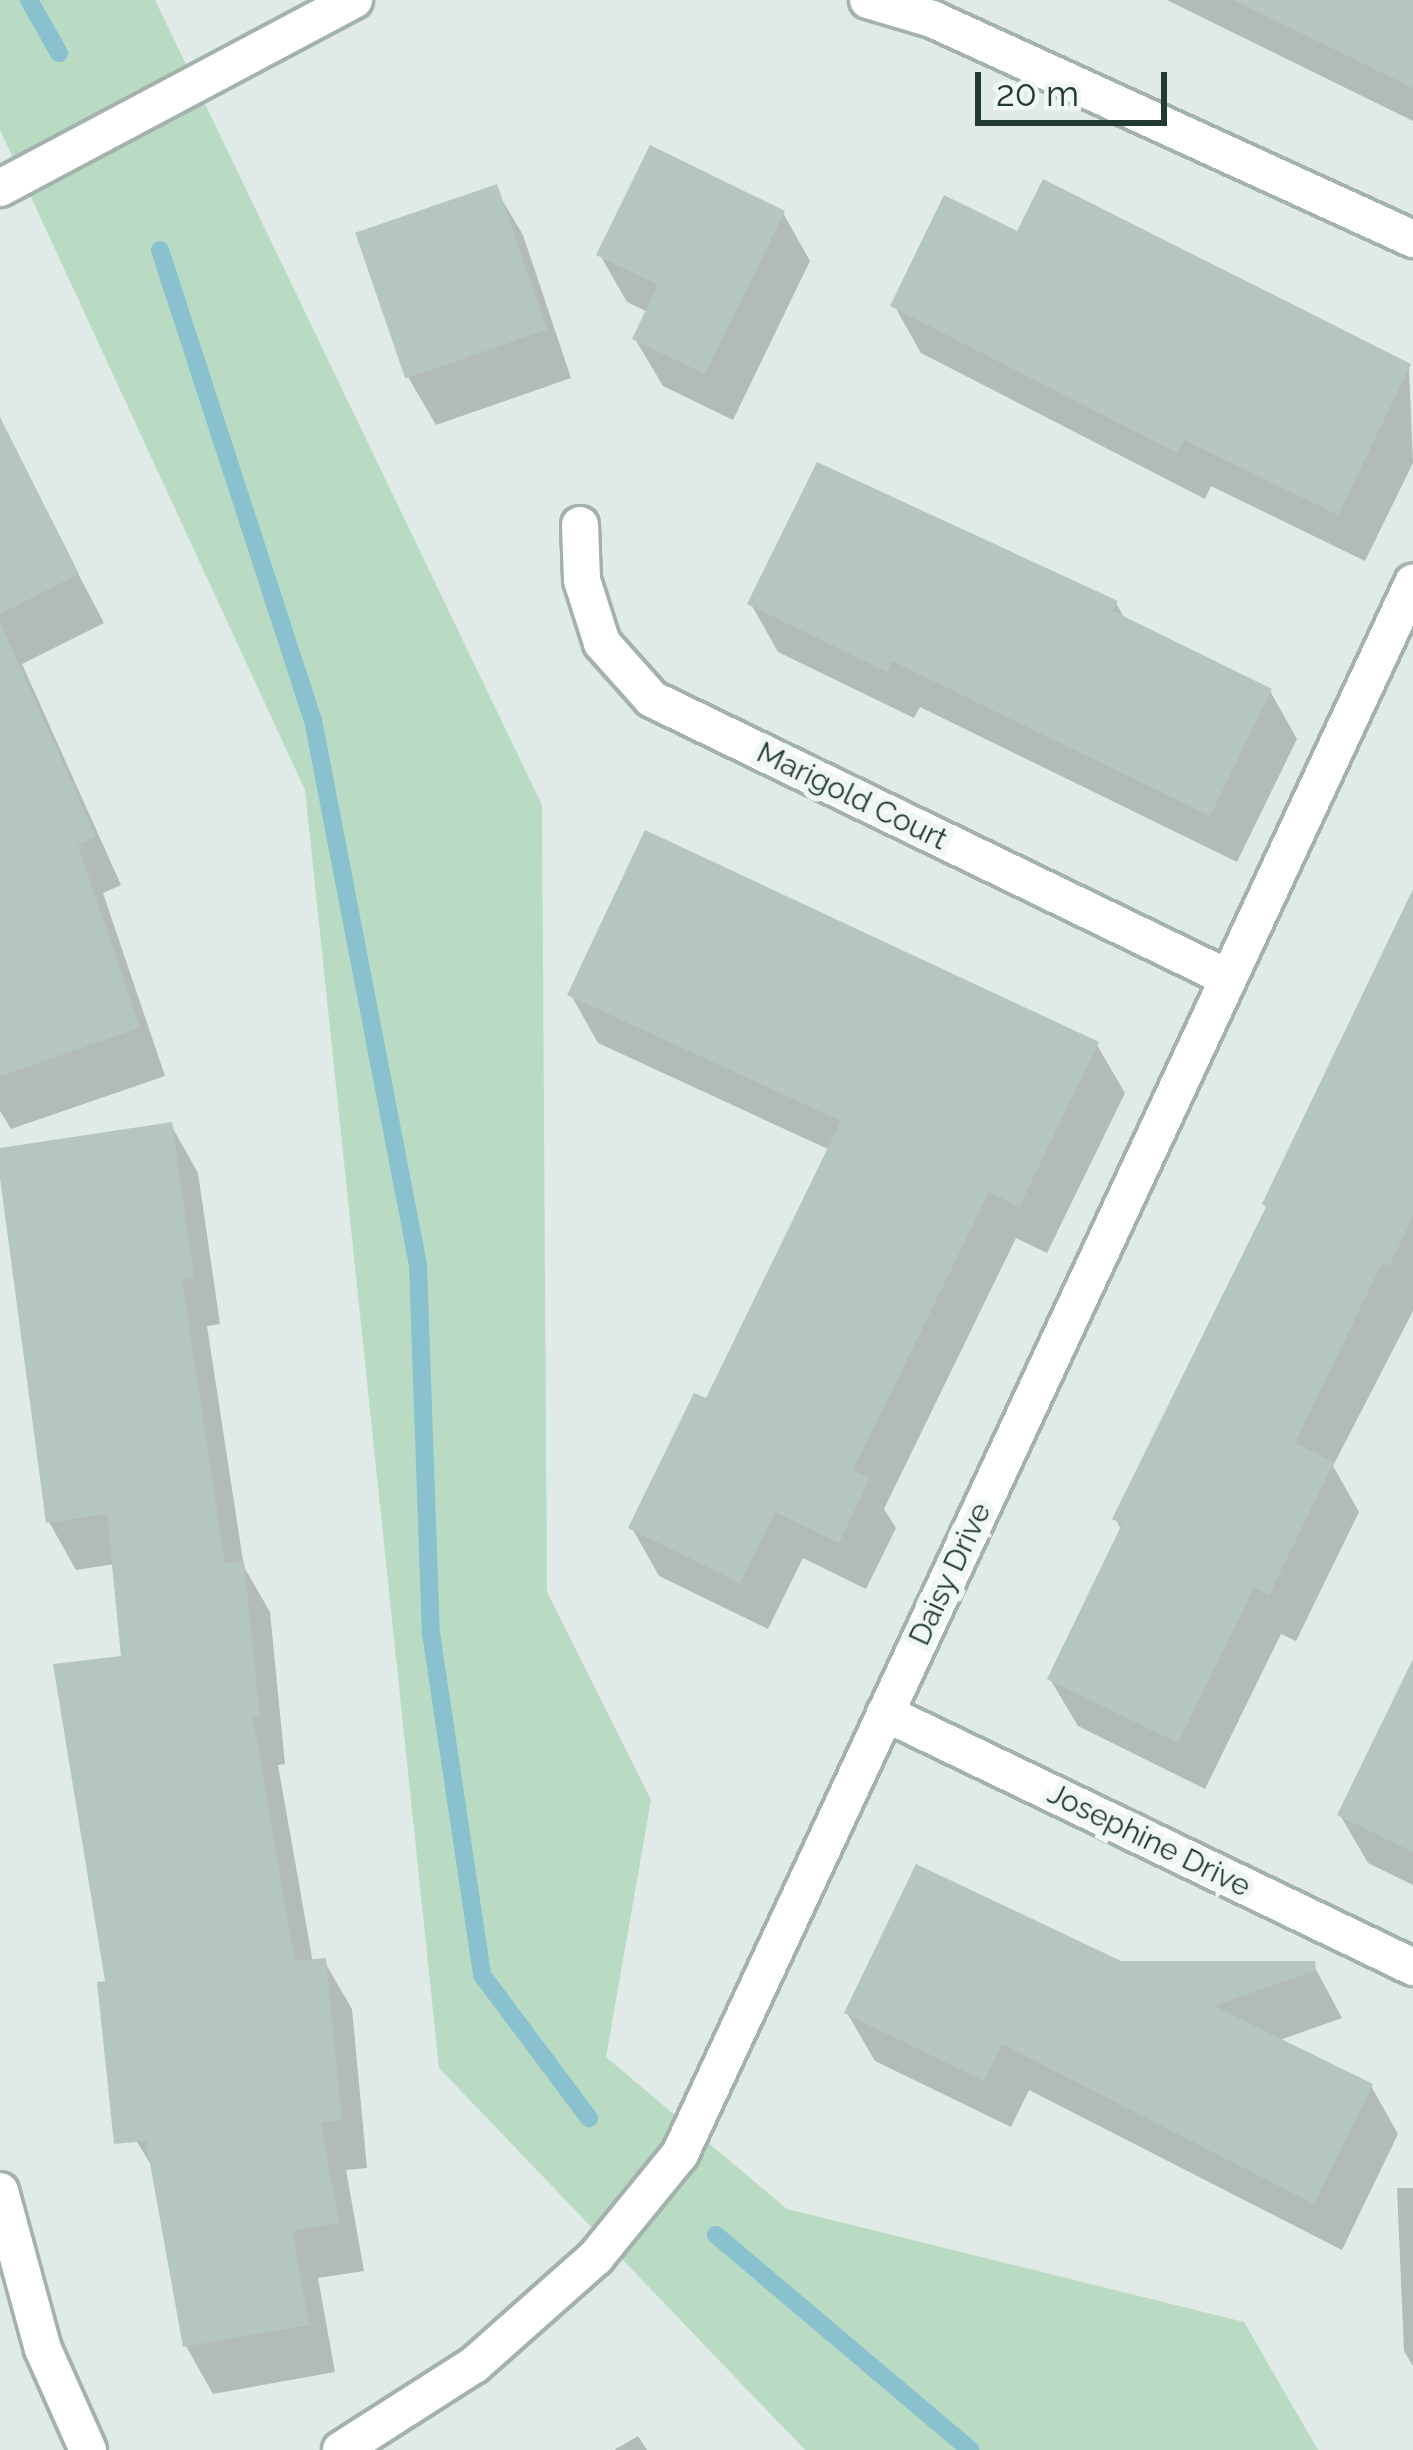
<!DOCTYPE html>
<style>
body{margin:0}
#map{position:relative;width:1413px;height:2450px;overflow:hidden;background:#e0eae6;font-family:Raleway,sans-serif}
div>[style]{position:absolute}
.green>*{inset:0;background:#b9dbc3}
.shadow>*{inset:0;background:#0003}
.stream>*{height:18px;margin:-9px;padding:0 9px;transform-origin:9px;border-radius:9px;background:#89c1ce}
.building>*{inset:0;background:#b5c5bf;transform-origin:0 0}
.roads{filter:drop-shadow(3px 0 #a3b2ad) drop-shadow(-3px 0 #a3b2ad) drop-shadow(0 3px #a3b2ad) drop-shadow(0 -3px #a3b2ad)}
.street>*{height:36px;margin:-18px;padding:0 18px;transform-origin:18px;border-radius:18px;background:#fff}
.secondary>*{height:36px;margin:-18px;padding:0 18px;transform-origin:18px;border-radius:18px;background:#fff}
span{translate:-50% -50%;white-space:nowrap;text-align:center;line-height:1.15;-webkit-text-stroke:12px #f0f7f4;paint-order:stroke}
.street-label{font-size:30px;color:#213a34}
.scale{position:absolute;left:975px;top:72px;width:192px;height:54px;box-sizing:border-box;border:6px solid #213a34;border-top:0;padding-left:15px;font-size:36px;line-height:42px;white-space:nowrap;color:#213a34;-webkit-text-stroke:9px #f0f7f4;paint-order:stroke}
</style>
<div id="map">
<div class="green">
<div style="clip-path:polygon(0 0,155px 0,542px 805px,547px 1592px,651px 1800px,606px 2057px,787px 2209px,1244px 2322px,1318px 2450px,805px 2450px,439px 2068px,305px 790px,0 130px)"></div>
</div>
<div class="shadow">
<div style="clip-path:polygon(1167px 0,1413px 0,1413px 121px)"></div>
<div style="clip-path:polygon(495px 188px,523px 235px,571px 378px,436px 425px,408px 377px)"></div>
<div style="clip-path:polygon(783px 213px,810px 261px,733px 420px,663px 386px,635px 339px,648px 312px,627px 302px,600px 255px)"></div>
<div style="clip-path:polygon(1019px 235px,1409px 367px,1413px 463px,1365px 561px,1211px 486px,1205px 499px,921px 353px,894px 305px)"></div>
<div style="clip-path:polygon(9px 442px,104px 623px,22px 664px,121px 885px,103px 893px,165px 1076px,11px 1129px,0 1111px,0 446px)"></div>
<div style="clip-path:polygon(1116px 603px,1126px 621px,1270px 691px,1297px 739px,1237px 862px,920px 707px,914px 718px,778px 652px,751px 604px)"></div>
<div style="clip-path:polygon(1413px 932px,1413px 1311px,1333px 1466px,1359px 1512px,1296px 1641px,1281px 1634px,1205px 1789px,1078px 1726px,1050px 1679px,1122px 1531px,1115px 1518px)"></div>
<div style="clip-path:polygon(571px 995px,1097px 1045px,1125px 1093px,1047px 1253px,1016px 1238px,884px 1509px,896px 1528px,866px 1589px,803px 1558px,768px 1629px,659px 1576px,632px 1528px,707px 1402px,830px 1150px,598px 1043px)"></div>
<div style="clip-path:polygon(171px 1125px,198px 1173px,220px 1324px,207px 1326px,244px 1567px,270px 1612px,285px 1764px,278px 1765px,313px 1963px,324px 1961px,352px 2009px,367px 2168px,346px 2170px,364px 2271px,318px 2278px,335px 2372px,213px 2394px,186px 2346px,155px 2171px,112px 2102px,109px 1984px,124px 1659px,115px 1564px,76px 1570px,49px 1522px,0 1158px,0 1151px)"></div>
<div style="clip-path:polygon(1413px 1690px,1413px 1885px,1368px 1863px,1340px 1815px)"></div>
<div style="clip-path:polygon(1313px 1964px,1342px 2018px,1277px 2041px,1371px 2086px,1398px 2134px,1342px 2250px,1029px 2090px,1011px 2127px,875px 2061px,847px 2013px)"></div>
<div style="clip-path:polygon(1397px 2188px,1413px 2188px,1413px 2366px,1404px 2351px)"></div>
<div style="clip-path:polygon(638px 2436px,647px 2450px,614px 2450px)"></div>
</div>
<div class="stream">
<div style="left:29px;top:0;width:61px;rotate:60.5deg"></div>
<div style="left:160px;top:250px;width:494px;rotate:72deg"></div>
<div style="left:313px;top:720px;width:555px;rotate:79.09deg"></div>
<div style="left:418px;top:1265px;width:368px;rotate:88deg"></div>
<div style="left:431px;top:1633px;width:346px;rotate:81.5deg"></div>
<div style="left:482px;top:1975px;width:179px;rotate:53.2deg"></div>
<div style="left:716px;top:2235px;width:333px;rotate:40.2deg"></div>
</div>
<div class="building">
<div style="clip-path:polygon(1233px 0,1413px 0,1413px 88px)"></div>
<div style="clip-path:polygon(650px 145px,785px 211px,705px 374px,632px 339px,658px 285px,596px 255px)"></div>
<div style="clip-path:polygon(1043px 179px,1411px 364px,1338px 515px,1184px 440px,1177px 453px,890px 306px,944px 195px,1017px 231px)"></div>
<div style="left:497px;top:184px;width:154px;height:150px;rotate:71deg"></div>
<div style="clip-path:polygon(0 417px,79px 574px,0 614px)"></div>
<div style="clip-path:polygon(817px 462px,1118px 601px,1113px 611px,1272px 689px,1210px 816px,892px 661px,887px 672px,747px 604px)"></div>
<div style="clip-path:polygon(0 622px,96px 837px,78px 845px,140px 1028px,0 1076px)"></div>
<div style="clip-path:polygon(645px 830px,1099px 1042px,1019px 1207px,989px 1192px,853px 1470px,870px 1478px,839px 1543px,775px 1512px,740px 1583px,628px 1528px,694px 1393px,706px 1398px,841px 1121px,567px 995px)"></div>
<div style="clip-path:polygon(1413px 889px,1413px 1217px,1389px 1266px,1382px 1263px,1295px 1443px,1334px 1462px,1269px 1595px,1254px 1588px,1178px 1743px,1047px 1679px,1122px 1524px,1112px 1519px,1266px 1207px,1262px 1204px)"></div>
<div style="clip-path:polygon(172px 1122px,194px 1277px,182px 1279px,225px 1563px,244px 1561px,260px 1717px,253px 1718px,295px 1961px,326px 1958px,342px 2120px,321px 2123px,339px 2223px,293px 2231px,309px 2325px,183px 2347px,146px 2141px,114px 2144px,97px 1982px,105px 1981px,53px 1664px,121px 1656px,107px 1514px,46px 1523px,0 1178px,0 1148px)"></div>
<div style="clip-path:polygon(1413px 1659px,1413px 1852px,1337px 1815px)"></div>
<div style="clip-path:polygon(916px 1864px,1121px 1961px,1315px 1961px,1316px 1970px,1214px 2006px,1373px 2084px,1314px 2204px,1002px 2044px,984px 2081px,844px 2013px)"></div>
</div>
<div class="roads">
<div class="street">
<div style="left:868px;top:0;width:67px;rotate:16.5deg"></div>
<div style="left:932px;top:19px;width:529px;rotate:24.58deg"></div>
<div style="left:580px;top:525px;width:55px;rotate:87.9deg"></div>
<div style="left:582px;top:580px;width:66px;rotate:72.4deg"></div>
<div style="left:602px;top:643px;width:75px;rotate:48.2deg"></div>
<div style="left:652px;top:699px;width:640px;rotate:25.84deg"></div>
<div style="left:885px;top:1713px;width:586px;rotate:25.69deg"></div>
<div style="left:0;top:2191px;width:164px;rotate:74.8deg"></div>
<div style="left:43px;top:2349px;width:111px;rotate:66deg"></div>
<div style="left:341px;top:2450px;width:158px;rotate:-32.6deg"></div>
<div style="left:474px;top:2365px;width:163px;rotate:-41.5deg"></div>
<div style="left:596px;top:2257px;width:133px;rotate:-50.8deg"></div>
<div style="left:680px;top:2154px;width:1734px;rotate:-64.99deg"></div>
</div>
<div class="secondary">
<div style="left:0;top:188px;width:401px;rotate:-28deg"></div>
</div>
</div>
<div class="street-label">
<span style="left:852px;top:796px;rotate:26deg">Marigold Court</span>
<span style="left:950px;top:1574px;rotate:-65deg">Daisy Drive</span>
<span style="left:1149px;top:1840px;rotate:26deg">Josephine Drive</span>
</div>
<div class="scale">20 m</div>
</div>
